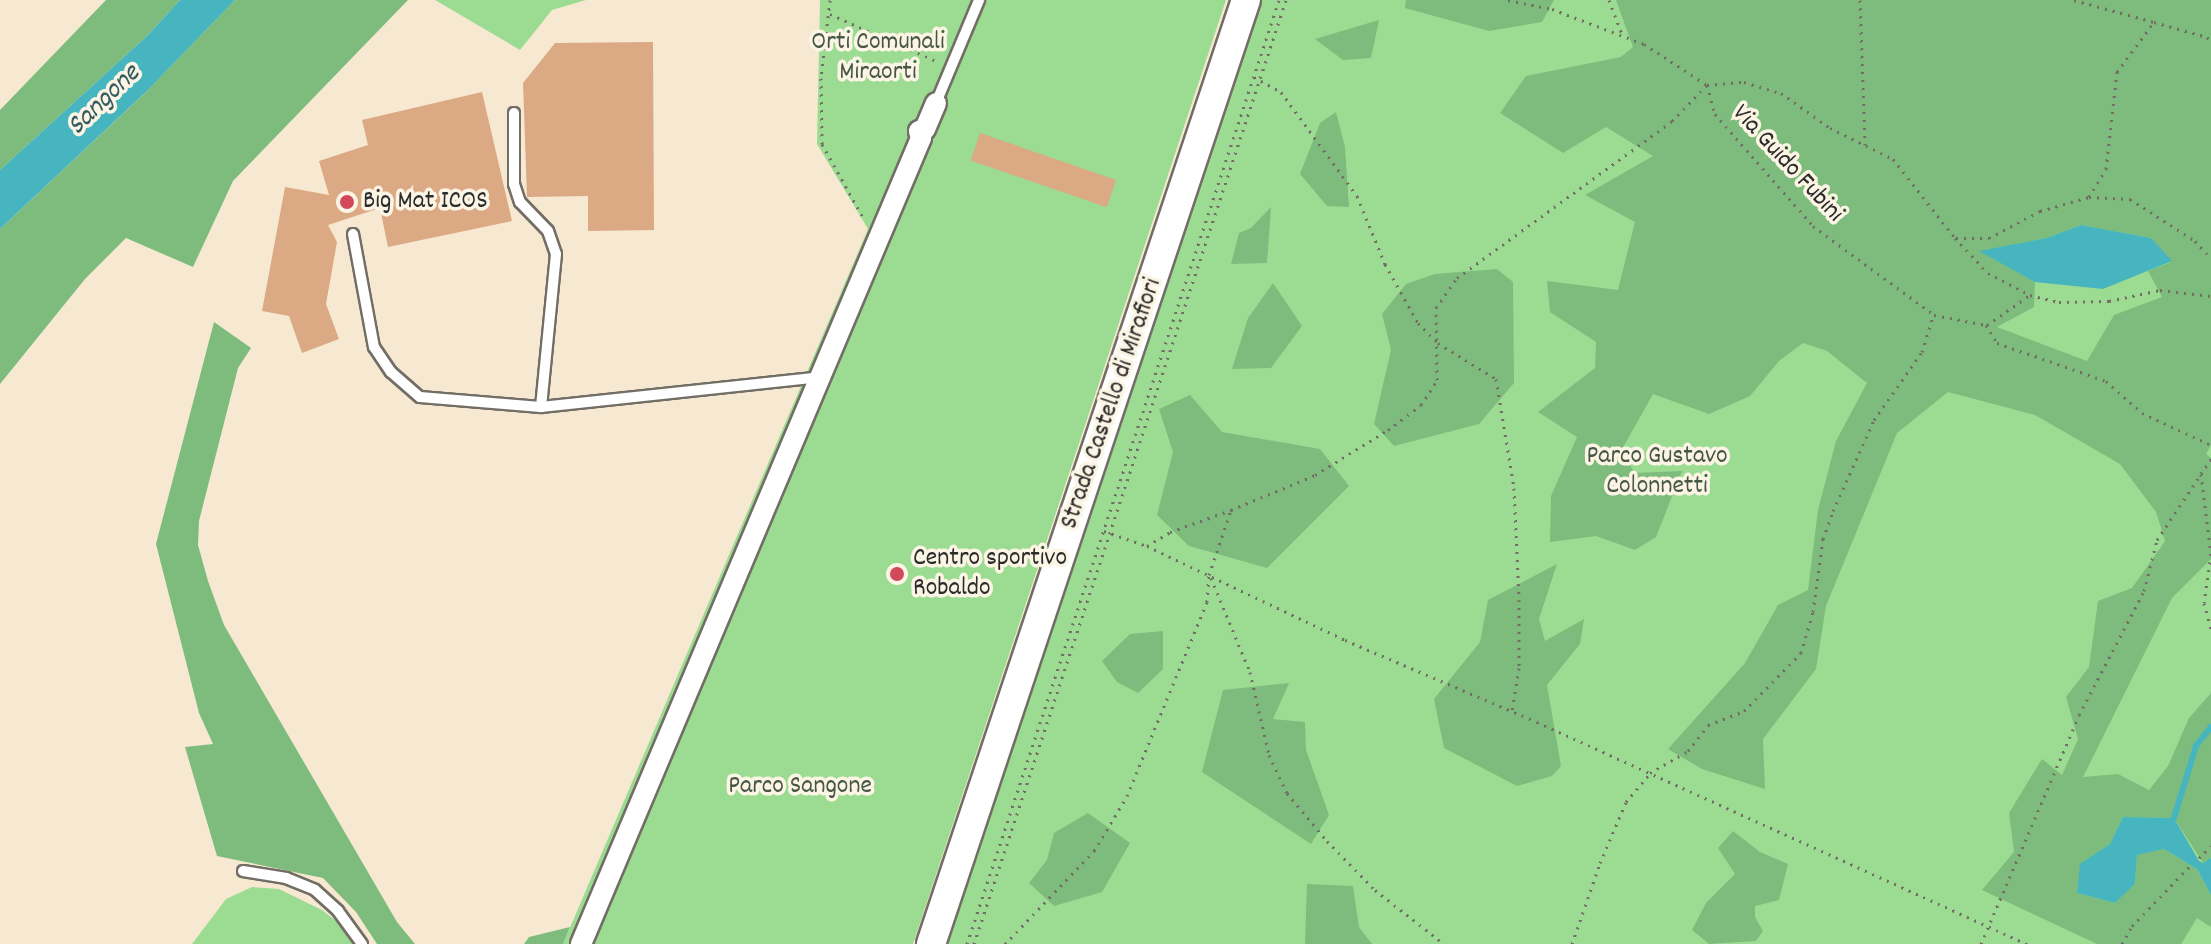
<!DOCTYPE html>
<style>
body{margin:0}
#map{position:relative;width:2211px;height:944px;overflow:hidden;background:#f7e9d1;font-family:Dekko,sans-serif}
div>[style]{position:absolute}
.green>*{inset:0;background:#9cdc92}
.forest>*{inset:0;background:#7dbc7c}
.water>*{inset:0;background:#46b5c0}
.stream>*{height:6px;margin:-3px;padding:0 3px;transform-origin:3px;border-radius:3px;background:#46b5c0}
.building>*{inset:0;background:#dba983;transform-origin:0 0}
.path>*{height:3px;margin-top:-1.5px;transform-origin:0;background:repeating-linear-gradient(90deg,#726e65 0 2px,transparent 0 8px)}
.roads{filter:drop-shadow(2px 0 #726e65) drop-shadow(-2px 0 #726e65) drop-shadow(0 2px #726e65) drop-shadow(0 -2px #726e65)}
.lane>*{height:10px;margin:-5px;padding:0 5px;transform-origin:5px;border-radius:5px;background:#fff}
.street>*{height:20px;margin:-10px;padding:0 10px;transform-origin:10px;border-radius:10px;background:#fff}
.secondary>*{height:28px;margin:-14px;padding:0 14px;transform-origin:14px;border-radius:14px;background:#fff}
.dots>*{width:22px;height:22px;translate:-50% -50%;box-sizing:border-box;border:4px solid #fcf5e5;border-radius:50%}
span{translate:-50% -50%;white-space:nowrap;text-align:center;line-height:1.15;-webkit-text-stroke:7px #fcf5e5;paint-order:stroke}
.park-label{font-size:26px;color:#475745}
.street-label{font-size:26px;color:#2b2b2b}
.poi-label{font-size:26px;color:#2b2b2b}
.left{translate:0 -50%;text-align:left}
.water-label{font-size:28px;color:#345b5f;font-style:italic}
</style>
<div id="map">
<div class="green">
<div style="clip-path:polygon(435px 0,586px 0,552px 10px,520px 50px)"></div>
<div style="clip-path:polygon(820px 0,1226px 0,913px 944px,563px 944px,868px 229px,817px 144px)"></div>
<div style="clip-path:polygon(1259px 0,2211px 0,2211px 944px,947px 944px)"></div>
<div style="clip-path:polygon(252px 887px,279px 889px,322px 910px,344px 927px,357px 944px,192px 944px,226px 899px)"></div>
</div>
<div class="forest">
<div style="clip-path:polygon(106px 0,180px 0,148px 35px,0 170px,0 110px)"></div>
<div style="clip-path:polygon(235px 0,408px 0,233px 181px,193px 267px,126px 238px,85px 279px,0 384px,0 229px,143px 95px)"></div>
<div style="clip-path:polygon(1406px 0,1554px 0,1542px 22px,1489px 31px,1405px 8px)"></div>
<div style="clip-path:polygon(evenodd,1616px 0,2211px 0,2211px 445px,2206px 454px,2211px 458px,2211px 559px,2172px 598px,2083px 777px,2118px 774px,2149px 790px,2168px 766px,2189px 718px,2211px 693px,2211px 858px,2203px 863px,2174px 818px,2123px 817px,2110px 844px,2081px 864px,2077px 893px,2115px 903px,2135px 884px,2137px 854px,2164px 849px,2197px 869px,2211px 895px,2211px 927px,2197px 918px,2181px 944px,2097px 944px,1982px 890px,2014px 852px,2009px 813px,2042px 759px,2062px 775px,2078px 739px,2066px 697px,2089px 667px,2098px 601px,2132px 588px,2165px 541px,2156px 512px,2120px 464px,2035px 415px,1948px 392px,1897px 433px,1826px 606px,1816px 669px,1763px 739px,1765px 789px,1702px 769px,1668px 749px,1745px 663px,1778px 605px,1808px 590px,1818px 510px,1836px 441px,1867px 383px,1827px 351px,1803px 343px,1779px 361px,1750px 396px,1709px 414px,1653px 394px,1621px 451px,1635px 473px,1682px 471px,1656px 537px,1635px 550px,1596px 536px,1550px 542px,1551px 496px,1577px 437px,1538px 412px,1595px 368px,1596px 342px,1550px 312px,1547px 281px,1618px 290px,1635px 222px,1585px 195px,1653px 156px,1606px 127px,1563px 153px,1500px 113px,1526px 76px,1621px 57px,1633px 47px,1616px 0,2081px 225px,2151px 238px,2171px 262px,2148px 271px,2162px 297px,2114px 315px,2087px 361px,1997px 327px,2034px 307px,2035px 282px,1981px 251px,2047px 238px,2081px 225px)"></div>
<div style="clip-path:polygon(1379px 20px,1371px 58px,1343px 60px,1315px 39px)"></div>
<div style="clip-path:polygon(1336px 112px,1345px 147px,1349px 207px,1327px 206px,1300px 174px,1320px 123px)"></div>
<div style="clip-path:polygon(1271px 207px,1267px 263px,1231px 264px,1239px 233px,1251px 228px)"></div>
<div style="clip-path:polygon(1497px 269px,1513px 282px,1514px 383px,1479px 424px,1394px 446px,1374px 424px,1391px 350px,1382px 314px,1406px 284px,1435px 274px)"></div>
<div style="clip-path:polygon(1273px 283px,1302px 326px,1271px 368px,1232px 369px,1248px 318px)"></div>
<div style="clip-path:polygon(214px 322px,251px 348px,238px 368px,199px 521px,198px 545px,208px 581px,224px 625px,397px 922px,415px 944px,377px 944px,356px 912px,323px 878px,217px 856px,185px 747px,213px 744px,199px 713px,156px 544px)"></div>
<div style="clip-path:polygon(1190px 395px,1222px 432px,1320px 449px,1349px 486px,1267px 568px,1189px 546px,1157px 515px,1173px 452px,1159px 409px)"></div>
<div style="clip-path:polygon(1557px 564px,1539px 619px,1545px 641px,1584px 619px,1580px 644px,1547px 685px,1561px 766px,1552px 776px,1517px 786px,1444px 748px,1434px 699px,1480px 642px,1488px 600px)"></div>
<div style="clip-path:polygon(1163px 631px,1163px 669px,1138px 693px,1117px 682px,1102px 661px,1130px 634px)"></div>
<div style="clip-path:polygon(1289px 683px,1273px 719px,1305px 722px,1306px 750px,1329px 815px,1311px 844px,1202px 772px,1223px 690px)"></div>
<div style="clip-path:polygon(1088px 813px,1130px 843px,1102px 892px,1054px 906px,1029px 883px,1047px 860px,1054px 833px)"></div>
<div style="clip-path:polygon(1733px 831px,1760px 852px,1788px 864px,1779px 900px,1755px 906px,1755px 917px,1763px 931px,1756px 941px,1709px 944px,1692px 930px,1706px 903px,1735px 874px,1718px 848px)"></div>
<div style="clip-path:polygon(1307px 884px,1353px 886px,1359px 927px,1372px 944px,1305px 944px)"></div>
<div style="clip-path:polygon(570px 927px,563px 944px,524px 944px,529px 937px)"></div>
</div>
<div class="water">
<div style="clip-path:polygon(180px 0,235px 0,147px 91px,0 229px,0 170px,148px 35px)"></div>
<div style="clip-path:polygon(2081px 225px,2151px 238px,2172px 261px,2103px 289px,2035px 282px,1979px 251px,2047px 238px)"></div>
<div style="clip-path:polygon(2123px 817px,2174px 818px,2199px 861px,2203px 863px,2211px 858px,2211px 895px,2197px 869px,2164px 849px,2137px 855px,2135px 884px,2115px 903px,2077px 893px,2080px 864px,2110px 844px)"></div>
</div>
<div class="stream">
<div style="left:2174px;top:818px;width:75px;rotate:-73deg"></div>
<div style="left:2196px;top:746px;width:24px;rotate:-52deg"></div>
</div>
<div class="building">
<div style="clip-path:polygon(653px 42px,654px 230px,588px 231px,588px 196px,527px 197px,523px 83px,555px 43px)"></div>
<div style="clip-path:polygon(482px 92px,512px 221px,388px 247px,380px 208px,328px 225px,337px 242px,326px 304px,339px 339px,302px 353px,289px 316px,262px 311px,285px 187px,329px 195px,319px 161px,368px 145px,362px 120px)"></div>
<div style="left:980px;top:133px;width:144px;height:29px;rotate:19deg"></div>
</div>
<div class="path">
<div style="left:830px;top:0;width:79px;rotate:96.6deg"></div>
<div style="left:821px;top:78px;width:66px;rotate:89.1deg"></div>
<div style="left:822px;top:144px;width:88px;rotate:60.8deg"></div>
<div style="left:1508px;top:0;width:45px;rotate:11.6deg"></div>
<div style="left:1552px;top:9px;width:98px;rotate:20.8deg"></div>
<div style="left:1644px;top:44px;width:75px;rotate:33.1deg"></div>
<div style="left:1707px;top:85px;width:30px;rotate:75deg"></div>
<div style="left:1715px;top:114px;width:149px;rotate:48.8deg"></div>
<div style="left:1813px;top:226px;width:150px;rotate:36.3deg"></div>
<div style="left:1934px;top:315px;width:53px;rotate:10.9deg"></div>
<div style="left:1986px;top:325px;width:21px;rotate:59deg"></div>
<div style="left:1997px;top:343px;width:115px;rotate:19.2deg"></div>
<div style="left:2106px;top:381px;width:48px;rotate:41.6deg"></div>
<div style="left:2142px;top:413px;width:76px;rotate:24.9deg"></div>
<div style="left:1609px;top:0;width:36px;rotate:69deg"></div>
<div style="left:1860px;top:0;width:145px;rotate:88deg"></div>
<div style="left:2074px;top:0;width:83px;rotate:15.4deg"></div>
<div style="left:830px;top:14px;width:116px;rotate:23.9deg"></div>
<div style="left:1254px;top:77px;width:31px;rotate:29deg"></div>
<div style="left:1281px;top:92px;width:129px;rotate:53.8deg"></div>
<div style="left:1357px;top:196px;width:74px;rotate:67.6deg"></div>
<div style="left:1385px;top:264px;width:68px;rotate:60.8deg"></div>
<div style="left:1418px;top:323px;width:28px;rotate:45deg"></div>
<div style="left:1438px;top:343px;width:68px;rotate:31.8deg"></div>
<div style="left:1496px;top:379px;width:110px;rotate:80.6deg"></div>
<div style="left:1514px;top:488px;width:112px;rotate:87.4deg"></div>
<div style="left:1519px;top:600px;width:68px;rotate:90deg"></div>
<div style="left:1519px;top:668px;width:44px;rotate:99.2deg"></div>
<div style="left:2089px;top:197px;width:41px;rotate:2.8deg"></div>
<div style="left:2130px;top:199px;width:77px;rotate:32.9deg"></div>
<div style="left:2195px;top:241px;width:23px;rotate:47deg"></div>
<div style="left:1956px;top:238px;width:33px"></div>
<div style="left:1989px;top:238px;width:58px;rotate:-27.9deg"></div>
<div style="left:2040px;top:211px;width:51px;rotate:-15.9deg"></div>
<div style="left:2089px;top:197px;width:33px;rotate:-59deg"></div>
<div style="left:2106px;top:169px;width:98px;rotate:-83.5deg"></div>
<div style="left:2117px;top:72px;width:62px;rotate:-53.5deg"></div>
<div style="left:2154px;top:22px;width:55px;rotate:15.8deg"></div>
<div style="left:2207px;top:37px;width:6px;rotate:51deg"></div>
<div style="left:1987px;top:325px;width:52px;rotate:-34.9deg"></div>
<div style="left:2211px;top:459px;width:18px;rotate:124deg"></div>
<div style="left:2201px;top:474px;width:81px;rotate:82.9deg"></div>
<div style="left:2211px;top:554px;width:49px;rotate:98.1deg"></div>
<div style="left:2204px;top:603px;width:27px;rotate:75deg"></div>
<div style="left:1104px;top:531px;width:46px;rotate:19.2deg"></div>
<div style="left:1147px;top:546px;width:219px;rotate:25.4deg"></div>
<div style="left:1345px;top:640px;width:209px;rotate:23.1deg"></div>
<div style="left:1537px;top:722px;width:538px;rotate:24.37deg"></div>
<div style="left:1147px;top:546px;width:27px;rotate:-31deg"></div>
<div style="left:1170px;top:532px;width:65px;rotate:-19.8deg"></div>
<div style="left:1211px;top:578px;width:102px;rotate:67.5deg"></div>
<div style="left:1250px;top:672px;width:85px;rotate:77.1deg"></div>
<div style="left:1269px;top:755px;width:42px;rotate:64.7deg"></div>
<div style="left:1287px;top:793px;width:62px;rotate:50.2deg"></div>
<div style="left:1327px;top:841px;width:69px;rotate:45.6deg"></div>
<div style="left:1375px;top:890px;width:88px;rotate:38deg"></div>
<div style="left:2199px;top:858px;width:17px;rotate:-45deg"></div>
<div style="left:967px;top:944px;width:994px;rotate:-71.71deg"></div>
<div style="left:974px;top:944px;width:994px;rotate:-71.71deg"></div>
<div style="left:1005px;top:944px;width:129px;rotate:-46.3deg"></div>
<div style="left:1094px;top:851px;width:64px;rotate:-59deg"></div>
<div style="left:1127px;top:796px;width:210px;rotate:-67.6deg"></div>
<div style="left:1207px;top:602px;width:27px;rotate:-86deg"></div>
<div style="left:1209px;top:575px;width:69px;rotate:-71.3deg"></div>
<div style="left:1231px;top:510px;width:91px;rotate:-22.6deg"></div>
<div style="left:1315px;top:475px;width:86px;rotate:-31.7deg"></div>
<div style="left:1388px;top:430px;width:41px;rotate:-37.1deg"></div>
<div style="left:1421px;top:405px;width:30px;rotate:-57deg"></div>
<div style="left:1437px;top:380px;width:72px;rotate:-90.8deg"></div>
<div style="left:1436px;top:308px;width:37px;rotate:-55deg"></div>
<div style="left:1457px;top:278px;width:266px;rotate:-36.1deg"></div>
<div style="left:1672px;top:121px;width:50px;rotate:-45.8deg"></div>
<div style="left:1707px;top:85px;width:37px;rotate:-5deg"></div>
<div style="left:1744px;top:82px;width:39px;rotate:17deg"></div>
<div style="left:1781px;top:93px;width:60px;rotate:35.5deg"></div>
<div style="left:1830px;top:128px;width:70px;rotate:26.2deg"></div>
<div style="left:1893px;top:159px;width:100px;rotate:51.9deg"></div>
<div style="left:1955px;top:238px;width:48px;rotate:46.7deg"></div>
<div style="left:1988px;top:273px;width:47px;rotate:27.6deg"></div>
<div style="left:2030px;top:295px;width:30px;rotate:14deg"></div>
<div style="left:2059px;top:302px;width:50px;rotate:-1.1deg"></div>
<div style="left:2109px;top:301px;width:52px;rotate:-12.2deg"></div>
<div style="left:2160px;top:290px;width:51px;rotate:6.7deg"></div>
<div style="left:1572px;top:944px;width:86px;rotate:-70.9deg"></div>
<div style="left:1600px;top:863px;width:66px;rotate:-66.9deg"></div>
<div style="left:1626px;top:802px;width:38px;rotate:-50deg"></div>
<div style="left:1650px;top:773px;width:44px;rotate:-30.1deg"></div>
<div style="left:1688px;top:751px;width:33px;rotate:-52deg"></div>
<div style="left:1708px;top:725px;width:39px;rotate:-21deg"></div>
<div style="left:1744px;top:711px;width:81px;rotate:-45.5deg"></div>
<div style="left:1801px;top:653px;width:43px;rotate:-73.7deg"></div>
<div style="left:1813px;top:612px;width:74px;rotate:-82.2deg"></div>
<div style="left:1823px;top:539px;width:30px;rotate:-70deg"></div>
<div style="left:1833px;top:511px;width:100px;rotate:-65.7deg"></div>
<div style="left:1874px;top:420px;width:83px;rotate:-54.8deg"></div>
<div style="left:1922px;top:352px;width:37px;rotate:-73deg"></div>
<div style="left:1981px;top:944px;width:249px;rotate:-66.8deg"></div>
<div style="left:2079px;top:715px;width:140px;rotate:-62.3deg"></div>
<div style="left:2144px;top:591px;width:53px;rotate:-75.7deg"></div>
<div style="left:2157px;top:540px;width:79px;rotate:-56.3deg"></div>
<div style="left:2122px;top:944px;width:21px;rotate:-61deg"></div>
<div style="left:2132px;top:926px;width:85px;rotate:-46deg"></div>
</div>
<div class="roads">
<div class="lane">
<div style="left:936px;top:103px;width:112px;rotate:-67.3deg"></div>
<div style="left:514px;top:113px;width:71px;rotate:90deg"></div>
<div style="left:514px;top:184px;width:19px;rotate:72deg"></div>
<div style="left:520px;top:202px;width:40px;rotate:46deg"></div>
<div style="left:548px;top:231px;width:24px;rotate:71deg"></div>
<div style="left:556px;top:254px;width:154px;rotate:95.6deg"></div>
<div style="left:353px;top:234px;width:115px;rotate:79.5deg"></div>
<div style="left:374px;top:347px;width:30px;rotate:56deg"></div>
<div style="left:391px;top:372px;width:38px;rotate:41deg"></div>
<div style="left:420px;top:397px;width:121px;rotate:4.7deg"></div>
<div style="left:541px;top:407px;width:281px;rotate:-6.1deg"></div>
<div style="left:243px;top:871px;width:44px;rotate:9.2deg"></div>
<div style="left:286px;top:878px;width:31px;rotate:22deg"></div>
<div style="left:315px;top:890px;width:31px;rotate:42deg"></div>
<div style="left:338px;top:911px;width:41px;rotate:54deg"></div>
</div>
<div class="street">
<div style="left:581px;top:944px;width:875px;rotate:-67.13deg"></div>
<div style="left:921px;top:138px;width:7px;rotate:-106deg"></div>
<div style="left:919px;top:131px;width:6px;rotate:-18deg"></div>
<div style="left:925px;top:129px;width:28px;rotate:-67deg"></div>
</div>
<div class="secondary">
<div style="left:931px;top:944px;width:995px;rotate:-71.55deg"></div>
</div>
</div>
<div class="dots">
<div style="left:347px;top:202px;background:#d1495b"></div>
<div style="left:897px;top:574px;background:#d1495b"></div>
</div>
<div class="park-label">
<span style="left:878px;top:58px">Orti Comunali<br>Miraorti</span>
<span style="left:1657px;top:472px">Parco Gustavo<br>Colonnetti</span>
<span style="left:800px;top:787px">Parco Sangone</span>
</div>
<div class="street-label">
<span style="left:1787px;top:164px;rotate:47deg">Via Guido Fubini</span>
<span style="left:1112px;top:404px;rotate:-71deg">Strada Castello di Mirafiori</span>
</div>
<div class="poi-label">
<span class="left" style="left:363px;top:202px">Big Mat ICOS</span>
<span class="left" style="left:913px;top:574px">Centro sportivo<br>Robaldo</span>
</div>
<div class="water-label">
<span style="left:105px;top:101px;rotate:-44deg">Sangone</span>
</div>
</div>
